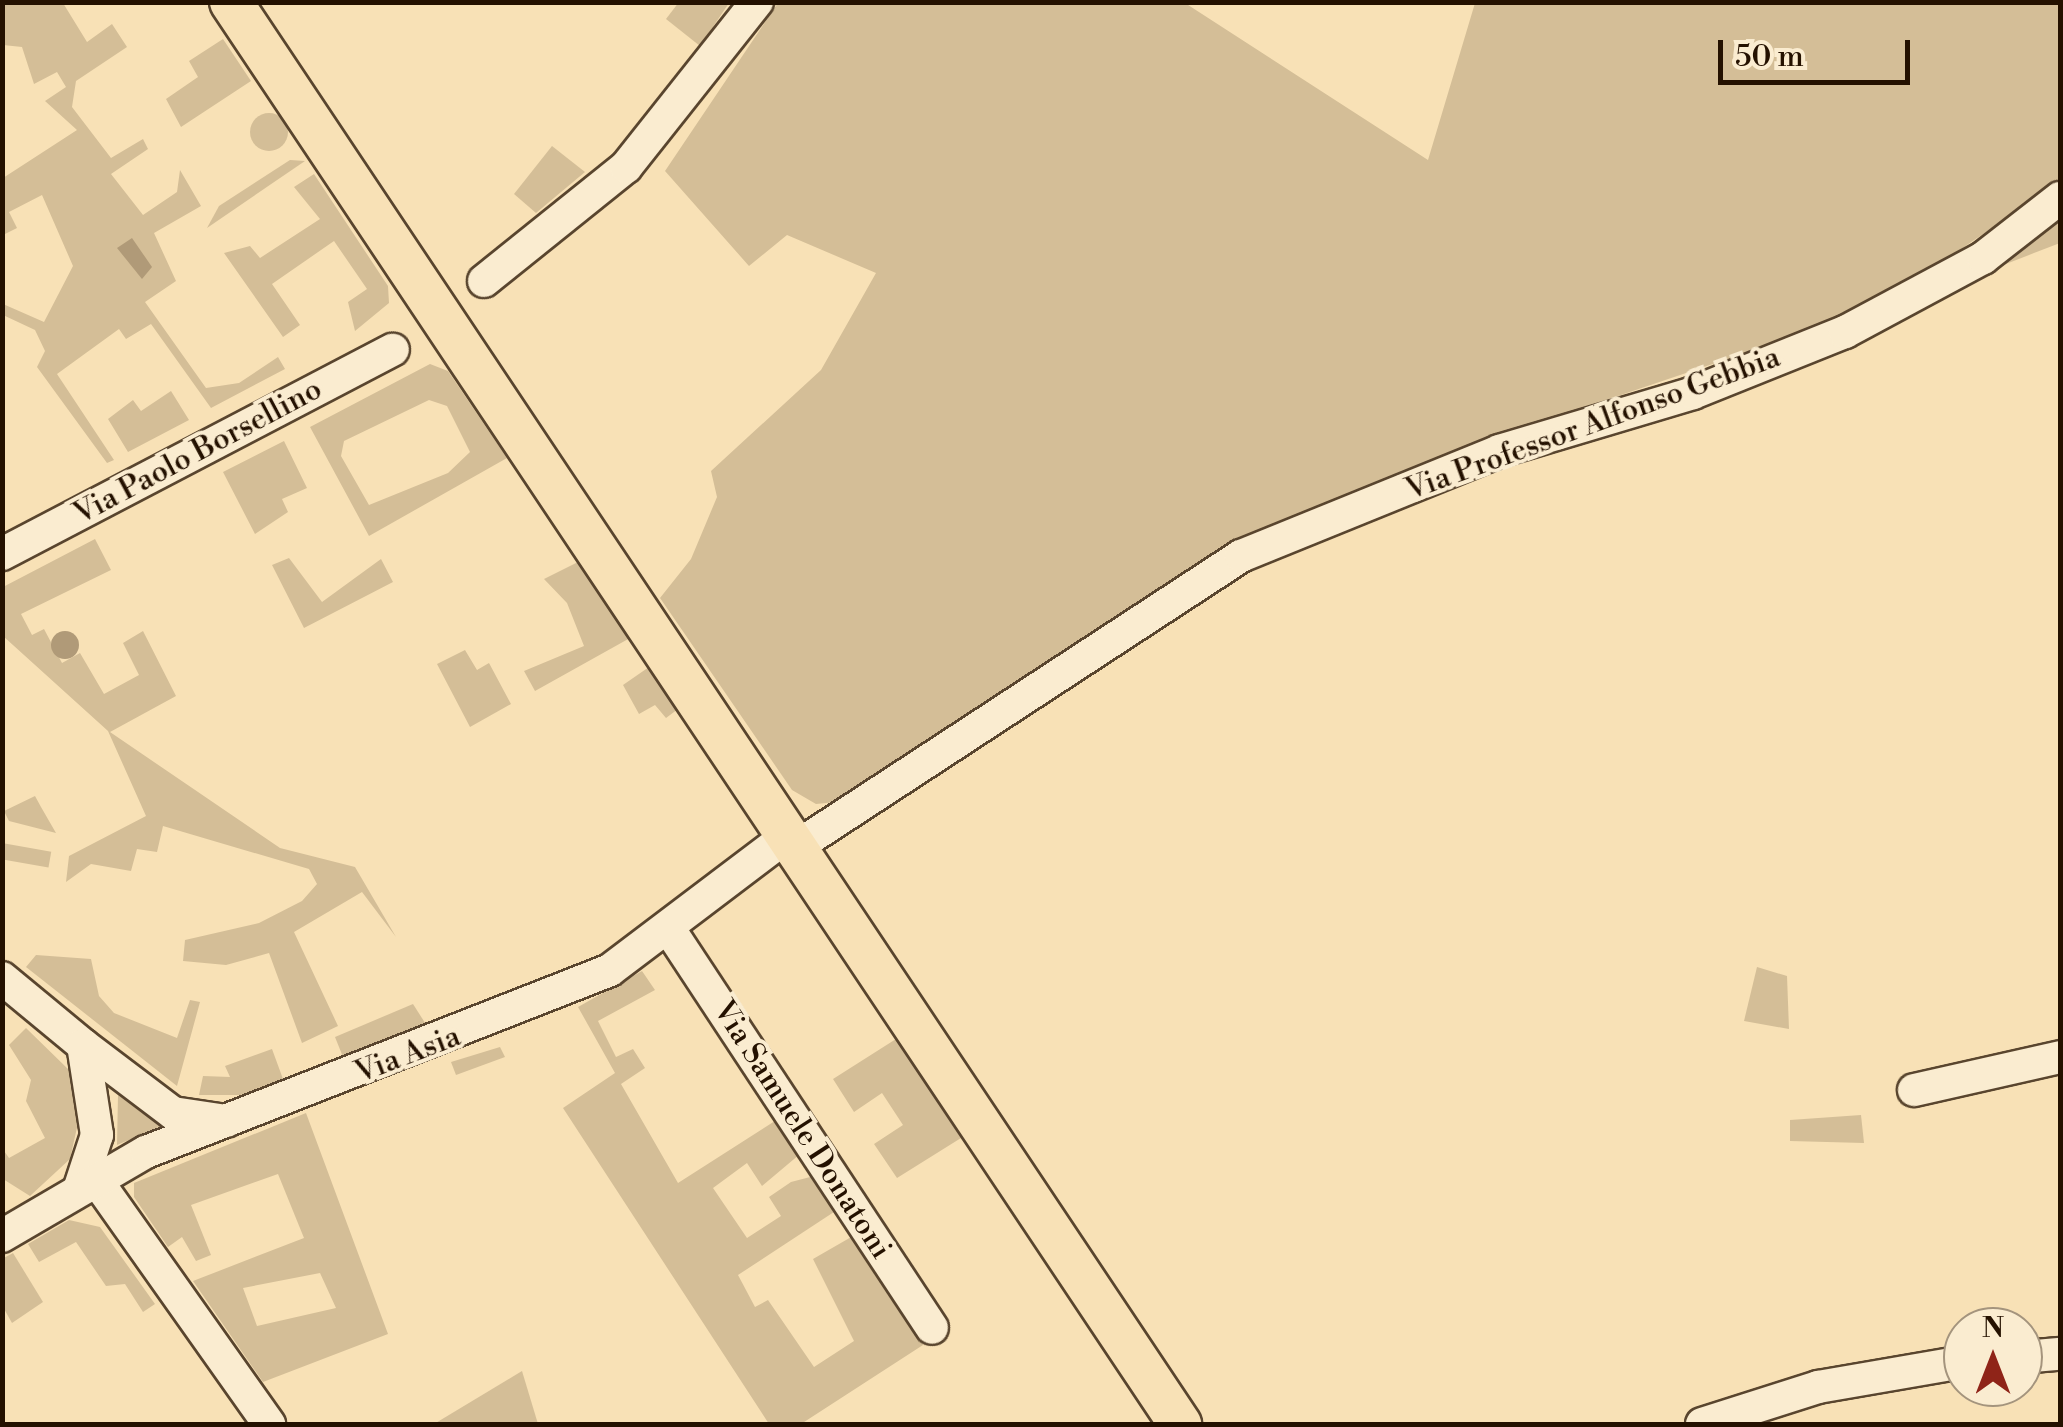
<!DOCTYPE html>
<style>
body{margin:0}
#map{position:relative;width:2063px;height:1427px;overflow:hidden;background:#f8e1b6;font-family:"Libre Bodoni",serif}
div>[style]{position:absolute}
.green>*{inset:0;background:#d4be97;transform-origin:0 0}
.round{border-radius:50%}
.water>*{inset:0;background:#b09a78}
.roads{filter:drop-shadow(2px 0 #59452e) drop-shadow(-2px 0 #59452e) drop-shadow(0 2px #59452e) drop-shadow(0 -2px #59452e)}
.minor>*{height:32px;margin:-16px;padding:0 16px;transform-origin:16px;border-radius:16px;background:#faecd0}
.major>*{height:42px;margin:-21px;padding:0 21px;transform-origin:21px;border-radius:21px;background:#f8e1b6}
span{translate:-50% -50%;white-space:nowrap;text-align:center;line-height:1.15;-webkit-text-stroke:8px #faecd0;paint-order:stroke}
.street-label{font-size:30px;color:#241100}
.frame{position:absolute;inset:0;border:5px solid #241100;pointer-events:none}
.north{position:absolute;left:1943px;top:1307px;width:100px;height:100px;box-sizing:border-box;background:#faecd0;border:2px solid #a4947d;border-radius:50%;rotate:0deg;font-size:28px;font-weight:700;line-height:40px;text-align:center;color:#241100}
.north::after{content:'';display:block;margin:auto;width:35px;height:45px;background:#8f2418;clip-path:polygon(50% 0,100% 100%,50% 72%,0 100%)}
.scale{position:absolute;left:1718px;top:40px;width:192px;height:45px;box-sizing:border-box;border:5px solid #241100;border-top:0;padding-left:12px;font-size:30px;line-height:35px;white-space:nowrap;color:#241100;-webkit-text-stroke:8px #faecd0;paint-order:stroke}
</style>
<div id="map">
<div class="green">
<div style="clip-path:polygon(679px 2px,729px 2px,729px 3px,700px 46px,666px 19px)"></div>
<div style="clip-path:polygon(3px 3px,63px 3px,87px 42px,112px 24px,127px 47px,76px 81px,72px 107px,111px 158px,143px 139px,148px 149px,111px 174px,143px 215px,177px 192px,180px 170px,201px 206px,154px 233px,176px 281px,145px 302px,206px 388px,239px 383px,278px 357px,285px 369px,211px 408px,151px 324px,126px 339px,119px 329px,57px 374px,114px 460px,107px 463px,37px 367px,45px 351px,35px 330px,3px 315px,3px 304px,44px 322px,73px 266px,42px 195px,9px 212px,17px 228px,3px 235px,3px 178px,77px 130px,45px 101px,66px 87px,57px 72px,34px 84px,22px 47px,3px 45px)"></div>
<div style="clip-path:polygon(778px 3px,1185px 3px,1428px 160px,1475px 3px,2060px 3px,2060px 181px,1948px 258px,1810px 331px,1497px 437px,1243px 540px,836px 802px,816px 804px,792px 790px,660px 598px,691px 559px,717px 497px,711px 471px,821px 370px,876px 273px,787px 235px,749px 266px,665px 171px)"></div>
<div style="clip-path:polygon(223px 39px,251px 81px,181px 127px,166px 99px,198px 77px,189px 61px)"></div>
<div class="round" style="left:250px;top:113px;width:38px;height:38px"></div>
<div style="clip-path:polygon(552px 146px,585px 172px,536px 213px,514px 194px)"></div>
<div style="clip-path:polygon(290px 160px,305px 161px,207px 228px,219px 206px)"></div>
<div style="clip-path:polygon(314px 174px,388px 286px,389px 303px,355px 331px,348px 302px,367px 289px,334px 241px,272px 284px,300px 325px,283px 337px,224px 253px,250px 246px,260px 258px,320px 219px,294px 187px)"></div>
<div style="clip-path:polygon(2060px 212px,2060px 243px,1993px 269px)"></div>
<div style="clip-path:polygon(evenodd,430px 364px,448px 371px,507px 458px,369px 536px,310px 427px,430px 364px,429px 400px,447px 406px,470px 452px,448px 473px,369px 505px,341px 456px,344px 441px,429px 400px)"></div>
<div style="clip-path:polygon(171px 391px,189px 420px,128px 452px,108px 419px,133px 400px,141px 411px)"></div>
<div style="clip-path:polygon(284px 441px,307px 488px,282px 499px,288px 512px,255px 534px,223px 472px)"></div>
<div style="clip-path:polygon(95px 539px,111px 570px,21px 614px,32px 635px,44px 629px,62px 663px,80px 653px,104px 694px,139px 675px,123px 643px,143px 631px,176px 696px,110px 732px,280px 848px,355px 867px,396px 937px,362px 892px,294px 932px,338px 1026px,302px 1043px,269px 953px,226px 965px,183px 961px,185px 940px,259px 923px,302px 901px,317px 884px,309px 869px,163px 826px,157px 852px,137px 849px,131px 871px,91px 864px,66px 882px,69px 856px,146px 816px,108px 731px,3px 636px,3px 587px)"></div>
<div style="clip-path:polygon(289px 558px,322px 602px,381px 559px,393px 582px,304px 628px,272px 565px)"></div>
<div style="clip-path:polygon(578px 562px,630px 638px,535px 691px,524px 671px,584px 646px,567px 603px,544px 579px)"></div>
<div style="clip-path:polygon(465px 650px,477px 670px,489px 663px,511px 704px,470px 727px,437px 664px)"></div>
<div style="clip-path:polygon(649px 667px,678px 709px,666px 718px,655px 705px,639px 714px,623px 685px)"></div>
<div style="clip-path:polygon(35px 796px,41px 807px,56px 833px,9px 821px,4px 811px)"></div>
<div style="left:2px;top:843px;width:50px;height:16px;rotate:10deg"></div>
<div style="clip-path:polygon(36px 955px,91px 959px,99px 996px,114px 1013px,177px 1038px,190px 1000px,200px 1002px,177px 1086px,26px 967px)"></div>
<div style="clip-path:polygon(1757px 967px,1787px 976px,1789px 1029px,1744px 1021px)"></div>
<div style="clip-path:polygon(642px 971px,655px 990px,598px 1021px,616px 1057px,633px 1049px,645px 1068px,621px 1084px,678px 1183px,778px 1119px,800px 1154px,762px 1186px,747px 1163px,713px 1188px,747px 1238px,781px 1216px,769px 1197px,791px 1182px,814px 1176px,837px 1210px,738px 1275px,755px 1307px,768px 1300px,814px 1367px,854px 1341px,813px 1259px,853px 1236px,923px 1345px,801px 1424px,769px 1424px,563px 1108px,615px 1073px,578px 1007px)"></div>
<div style="clip-path:polygon(413px 1004px,427px 1026px,343px 1057px,335px 1037px)"></div>
<div style="clip-path:polygon(26px 1028px,69px 1070px,80px 1114px,70px 1159px,30px 1196px,3px 1179px,2px 1148px,9px 1158px,45px 1138px,26px 1101px,31px 1080px,9px 1045px)"></div>
<div style="clip-path:polygon(896px 1039px,961px 1138px,897px 1178px,874px 1144px,903px 1125px,882px 1093px,854px 1112px,833px 1079px)"></div>
<div style="clip-path:polygon(500px 1047px,505px 1057px,456px 1075px,451px 1062px)"></div>
<div style="clip-path:polygon(272px 1049px,283px 1079px,241px 1095px,199px 1095px,203px 1076px,230px 1077px,225px 1066px)"></div>
<div style="clip-path:polygon(118px 1095px,142px 1113px,164px 1125px,117px 1145px)"></div>
<div style="clip-path:polygon(evenodd,306px 1113px,388px 1334px,263px 1382px,193px 1281px,304px 1238px,278px 1174px,191px 1205px,211px 1255px,196px 1261px,182px 1237px,168px 1247px,134px 1197px,134px 1183px,306px 1113px,320px 1273px,336px 1308px,257px 1326px,243px 1288px,320px 1273px)"></div>
<div style="clip-path:polygon(1861px 1115px,1864px 1143px,1790px 1141px,1790px 1120px)"></div>
<div style="clip-path:polygon(69px 1220px,100px 1227px,155px 1304px,143px 1312px,125px 1284px,106px 1286px,76px 1242px,39px 1262px,28px 1244px)"></div>
<div style="clip-path:polygon(13px 1253px,43px 1302px,12px 1323px,3px 1307px,2px 1259px)"></div>
<div style="clip-path:polygon(522px 1371px,538px 1424px,434px 1424px)"></div>
</div>
<div class="water">
<div style="clip-path:polygon(132px 238px,152px 267px,142px 279px,117px 248px)"></div>
<div class="round" style="left:51px;top:631px;width:28px;height:28px"></div>
</div>
<div class="roads">
<div class="minor">
<div style="left:484px;top:281px;width:182px;rotate:-38.8deg"></div>
<div style="left:626px;top:167px;width:211px;rotate:-51.6deg"></div>
<div style="left:2px;top:554px;width:441px;rotate:-27.6deg"></div>
<div style="left:799px;top:845px;width:528px;rotate:-33.18deg"></div>
<div style="left:1241px;top:556px;width:279px;rotate:-22.1deg"></div>
<div style="left:1499px;top:451px;width:202px;rotate:-16.6deg"></div>
<div style="left:1693px;top:393px;width:164px;rotate:-21.9deg"></div>
<div style="left:1845px;top:332px;width:157px;rotate:-28.2deg"></div>
<div style="left:1983px;top:258px;width:98px;rotate:-37.9deg"></div>
<div style="left:671px;top:932px;width:474px;rotate:56.6deg"></div>
<div style="left:2px;top:978px;width:105px;rotate:39.6deg"></div>
<div style="left:1914px;top:1090px;width:150px;rotate:-12.7deg"></div>
<div style="left:97px;top:1181px;width:298px;rotate:54.7deg"></div>
<div style="left:79px;top:1190px;width:58px;rotate:-71.9deg"></div>
<div style="left:97px;top:1135px;width:91px;rotate:-98.8deg"></div>
<div style="left:83px;top:1045px;width:113px;rotate:37.1deg"></div>
<div style="left:173px;top:1113px;width:54px;rotate:8.6deg"></div>
<div style="left:2px;top:1236px;width:167px;rotate:-30.3deg"></div>
<div style="left:146px;top:1152px;width:498px;rotate:-21.4deg"></div>
<div style="left:610px;top:970px;width:227px;rotate:-37.1deg"></div>
<div style="left:2023px;top:1357px;width:37px;rotate:-5deg"></div>
<div style="left:1702px;top:1424px;width:122px;rotate:-17.7deg"></div>
<div style="left:1818px;top:1387px;width:147px;rotate:-9.8deg"></div>
</div>
<div class="major">
<div style="left:231px;top:2px;width:1710px;rotate:56.28deg"></div>
</div>
</div>
<div class="street-label">
<span style="left:1593px;top:424px;rotate:-20deg">Via Professor Alfonso Gebbia</span>
<span style="left:198px;top:452px;rotate:-28deg">Via Paolo Borsellino</span>
<span style="left:408px;top:1055px;rotate:-21deg">Via Asia</span>
<span style="left:802px;top:1130px;rotate:57deg">Via Samuele Donatoni</span>
</div>
<div class="frame"></div>
<div class="north">N</div>
<div class="scale">50 m</div>
</div>
